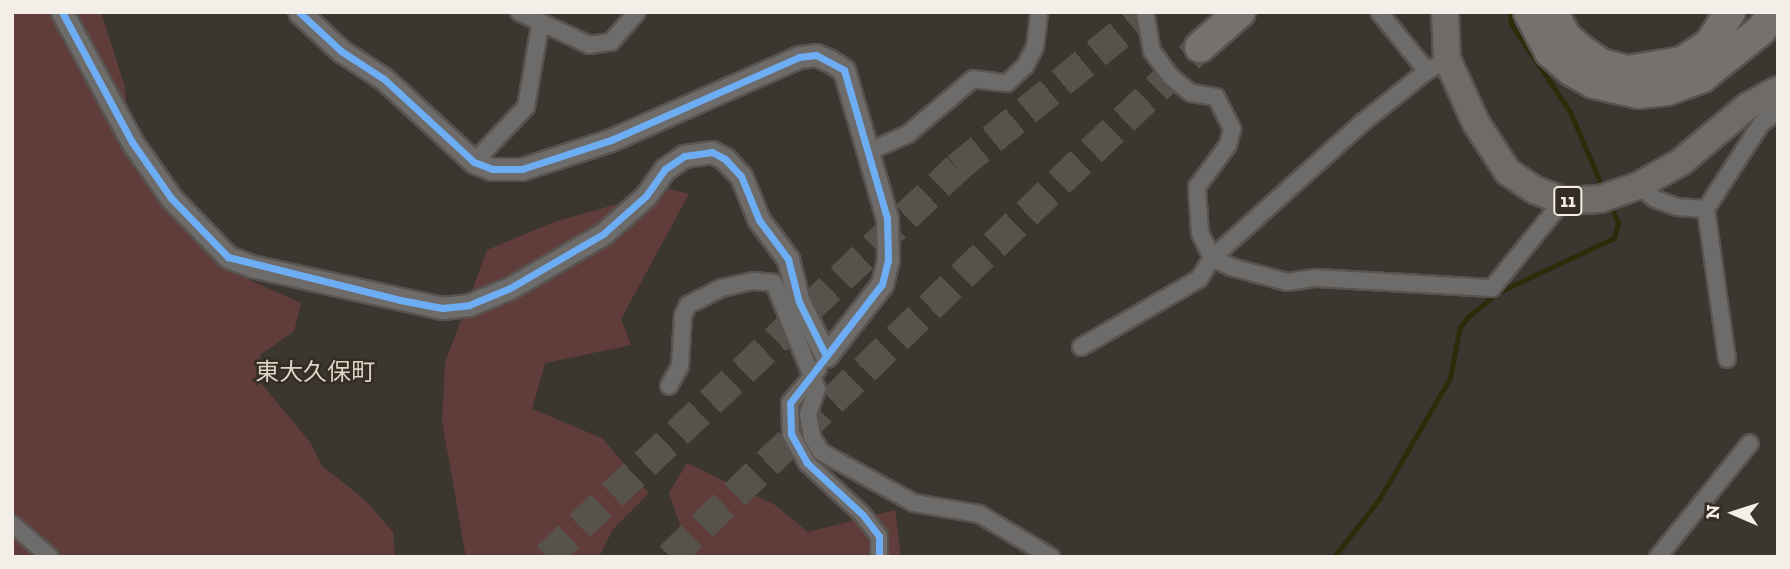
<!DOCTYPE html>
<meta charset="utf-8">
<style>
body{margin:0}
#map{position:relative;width:1790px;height:569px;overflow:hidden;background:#3c3631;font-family:"Zilla Slab","Noto Sans JP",serif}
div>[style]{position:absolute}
.green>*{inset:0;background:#603d3a}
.stream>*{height:4.5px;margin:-2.25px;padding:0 2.25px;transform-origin:2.25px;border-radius:2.25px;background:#2d2b09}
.motorway-tunnel>*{height:30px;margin-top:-15px;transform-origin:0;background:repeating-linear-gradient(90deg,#58524c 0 30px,transparent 0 45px)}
.roads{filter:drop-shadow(2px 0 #59534f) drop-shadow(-2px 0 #59534f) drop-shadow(0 2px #59534f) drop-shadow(0 -2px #59534f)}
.minor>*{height:16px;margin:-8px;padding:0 8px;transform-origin:8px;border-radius:8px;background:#6e6c6a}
.tertiary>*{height:21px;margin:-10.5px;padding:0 10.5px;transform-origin:10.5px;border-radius:10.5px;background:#6e6c6a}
.primary>*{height:26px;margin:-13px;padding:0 13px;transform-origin:13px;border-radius:13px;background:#6f6c68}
.motorway>*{height:30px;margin:-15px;padding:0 15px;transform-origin:15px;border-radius:15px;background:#75726e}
.cycleway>*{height:7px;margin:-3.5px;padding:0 3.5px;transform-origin:3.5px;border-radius:3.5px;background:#6dadf4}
span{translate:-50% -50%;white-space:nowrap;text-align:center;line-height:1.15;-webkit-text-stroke:5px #352c23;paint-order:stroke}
.shield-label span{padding:2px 5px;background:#352c23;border:2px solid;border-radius:5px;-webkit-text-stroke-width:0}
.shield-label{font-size:19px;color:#f4eee8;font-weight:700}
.quarter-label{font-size:24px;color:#dfd3c7}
.frame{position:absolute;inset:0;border:14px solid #f4eee8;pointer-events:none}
.north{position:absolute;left:1699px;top:478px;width:70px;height:70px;-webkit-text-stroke:5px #352c23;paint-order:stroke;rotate:273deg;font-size:19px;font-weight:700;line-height:28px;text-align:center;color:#f4eee8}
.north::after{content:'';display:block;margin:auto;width:24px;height:32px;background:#f4eee8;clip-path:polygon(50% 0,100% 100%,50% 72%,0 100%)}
</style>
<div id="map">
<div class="green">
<div style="clip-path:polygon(12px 12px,101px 12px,125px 87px,130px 163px,236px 274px,301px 303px,294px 331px,260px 355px,259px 381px,310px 442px,322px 466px,365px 500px,393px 532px,395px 557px,12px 557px)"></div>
<div style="clip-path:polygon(670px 189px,689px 194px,621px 319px,631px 345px,545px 363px,532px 409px,602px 438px,649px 493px,613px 529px,599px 557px,466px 557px,442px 421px,445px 363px,487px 250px,554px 222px)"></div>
<div style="clip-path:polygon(687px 463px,775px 505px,808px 532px,895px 510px,901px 557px,691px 557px,669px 493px)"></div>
</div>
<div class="stream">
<div style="left:1510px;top:12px;width:13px;rotate:81deg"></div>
<div style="left:1512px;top:25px;width:104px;rotate:56deg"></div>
<div style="left:1570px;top:111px;width:78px;rotate:66.7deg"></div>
<div style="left:1334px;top:557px;width:75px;rotate:-52.1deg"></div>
<div style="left:1380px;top:498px;width:139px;rotate:-59.7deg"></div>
<div style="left:1450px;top:378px;width:52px;rotate:-78.9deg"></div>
<div style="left:1460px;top:327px;width:14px;rotate:-51deg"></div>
<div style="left:1469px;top:316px;width:36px;rotate:-39deg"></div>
<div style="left:1497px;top:293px;width:129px;rotate:-25.2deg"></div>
<div style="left:1614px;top:238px;width:16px;rotate:-75deg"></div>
<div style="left:1618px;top:223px;width:15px;rotate:-113deg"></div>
</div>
<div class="motorway-tunnel">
<div style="left:547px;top:557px;width:565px;rotate:-43.49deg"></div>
<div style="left:957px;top:168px;width:246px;rotate:-39.4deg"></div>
<div style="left:670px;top:557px;width:736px;rotate:-43.9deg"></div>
</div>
<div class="roads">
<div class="minor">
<div style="left:519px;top:12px;width:77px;rotate:25.2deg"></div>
<div style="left:589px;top:45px;width:22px;rotate:-8deg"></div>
<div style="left:611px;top:42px;width:40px;rotate:-49deg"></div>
<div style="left:1145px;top:12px;width:40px;rotate:80deg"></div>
<div style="left:1152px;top:51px;width:32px;rotate:54deg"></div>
<div style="left:1171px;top:77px;width:26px;rotate:39deg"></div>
<div style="left:1191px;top:93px;width:25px;rotate:9deg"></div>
<div style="left:1216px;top:97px;width:36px;rotate:63deg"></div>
<div style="left:1232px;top:129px;width:16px;rotate:104deg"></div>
<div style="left:1228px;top:145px;width:52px;rotate:126.4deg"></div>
<div style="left:1197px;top:187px;width:46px;rotate:86.3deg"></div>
<div style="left:1200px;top:233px;width:28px;rotate:64deg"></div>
<div style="left:1212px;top:258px;width:21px;rotate:25deg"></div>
<div style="left:1231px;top:267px;width:58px;rotate:15deg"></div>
<div style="left:1287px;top:282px;width:30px;rotate:-8deg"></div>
<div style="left:1317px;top:278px;width:175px;rotate:3.3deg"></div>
<div style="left:1492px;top:288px;width:112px;rotate:-50.8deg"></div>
<div style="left:1379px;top:12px;width:76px;rotate:50.9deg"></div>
<div style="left:1427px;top:71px;width:10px;rotate:-29deg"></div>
<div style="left:870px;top:151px;width:42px;rotate:-24.1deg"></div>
<div style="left:908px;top:134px;width:85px;rotate:-40.2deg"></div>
<div style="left:973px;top:79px;width:34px;rotate:7deg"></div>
<div style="left:1007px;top:83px;width:25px;rotate:-43deg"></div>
<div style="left:1025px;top:66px;width:21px;rotate:-62deg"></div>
<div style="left:1035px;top:47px;width:35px;rotate:-83deg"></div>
<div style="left:474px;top:162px;width:76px;rotate:-46.6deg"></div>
<div style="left:526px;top:107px;width:82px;rotate:-80.2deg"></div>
<div style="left:1638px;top:186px;width:21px;rotate:37deg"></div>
<div style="left:1655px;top:199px;width:23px;rotate:20deg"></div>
<div style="left:1677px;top:207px;width:29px;rotate:4deg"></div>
<div style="left:1081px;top:347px;width:136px;rotate:-30deg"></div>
<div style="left:1199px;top:279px;width:25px;rotate:-58deg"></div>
<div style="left:1212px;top:258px;width:202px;rotate:-42deg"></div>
<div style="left:1362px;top:123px;width:83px;rotate:-38.7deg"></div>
<div style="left:1727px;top:359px;width:151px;rotate:-98deg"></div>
<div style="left:1706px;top:209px;width:101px;rotate:-57.1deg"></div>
<div style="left:1761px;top:124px;width:22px;rotate:-39deg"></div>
<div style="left:818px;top:369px;width:44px;rotate:129.5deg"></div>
<div style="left:790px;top:403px;width:31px;rotate:88deg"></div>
<div style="left:791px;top:434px;width:33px;rotate:61deg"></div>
<div style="left:807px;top:463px;width:76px;rotate:42.9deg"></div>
<div style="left:863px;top:515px;width:26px;rotate:53deg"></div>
<div style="left:879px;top:536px;width:21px;rotate:90deg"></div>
<div style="left:669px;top:386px;width:23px;rotate:-61deg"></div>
<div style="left:680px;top:366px;width:50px;rotate:-86.6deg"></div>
<div style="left:683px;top:316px;width:12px;rotate:-66deg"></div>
<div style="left:688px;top:305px;width:38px;rotate:-27deg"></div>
<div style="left:722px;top:288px;width:32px;rotate:-13deg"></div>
<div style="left:753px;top:281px;width:21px;rotate:5deg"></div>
<div style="left:774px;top:283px;width:114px;rotate:67.9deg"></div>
<div style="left:817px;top:389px;width:27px;rotate:110deg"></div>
<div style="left:808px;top:414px;width:23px;rotate:80deg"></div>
<div style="left:812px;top:437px;width:17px;rotate:59deg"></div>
<div style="left:821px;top:452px;width:106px;rotate:28.7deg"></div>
<div style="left:914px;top:503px;width:66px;rotate:9.6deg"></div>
<div style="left:979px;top:514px;width:84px;rotate:30.8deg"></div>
<div style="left:12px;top:524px;width:50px;rotate:41deg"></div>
<div style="left:1658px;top:557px;width:146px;rotate:-51.1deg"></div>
</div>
<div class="tertiary">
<div style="left:62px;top:12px;width:148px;rotate:61.7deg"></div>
<div style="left:132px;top:142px;width:68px;rotate:55.1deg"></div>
<div style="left:171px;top:198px;width:82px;rotate:46deg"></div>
<div style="left:228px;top:257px;width:25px;rotate:21deg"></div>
<div style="left:251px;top:266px;width:196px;rotate:12.4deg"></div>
<div style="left:442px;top:308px;width:27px;rotate:-6deg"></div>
<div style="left:469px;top:305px;width:44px;rotate:-22.5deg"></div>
<div style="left:510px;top:288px;width:108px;rotate:-30.1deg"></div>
<div style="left:603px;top:234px;width:57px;rotate:-41.5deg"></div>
<div style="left:646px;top:196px;width:33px;rotate:-55deg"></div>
<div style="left:665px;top:169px;width:23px;rotate:-34deg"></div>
<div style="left:684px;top:156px;width:28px;rotate:-8deg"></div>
<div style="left:712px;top:152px;width:15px;rotate:28deg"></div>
<div style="left:725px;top:159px;width:23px;rotate:47deg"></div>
<div style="left:741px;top:176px;width:48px;rotate:67.8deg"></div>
<div style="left:759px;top:220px;width:49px;rotate:53.4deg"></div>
<div style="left:788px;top:259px;width:44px;rotate:75.7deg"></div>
<div style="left:799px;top:302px;width:60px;rotate:63.4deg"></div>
<div style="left:826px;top:356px;width:91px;rotate:-52.1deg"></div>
<div style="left:882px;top:284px;width:25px;rotate:-76deg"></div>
<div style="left:888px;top:260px;width:42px;rotate:-91.4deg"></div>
<div style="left:887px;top:218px;width:154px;rotate:-106.2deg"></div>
<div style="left:844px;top:70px;width:17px;rotate:-147deg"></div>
<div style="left:830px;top:61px;width:15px;rotate:-157deg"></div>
<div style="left:816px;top:55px;width:17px;rotate:173deg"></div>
<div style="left:799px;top:57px;width:206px;rotate:156.2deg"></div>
<div style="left:611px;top:140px;width:94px;rotate:162deg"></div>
<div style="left:522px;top:169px;width:30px;rotate:180deg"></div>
<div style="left:492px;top:169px;width:19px;rotate:-159deg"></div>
<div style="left:474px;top:162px;width:122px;rotate:-137.3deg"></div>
<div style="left:384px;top:79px;width:51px;rotate:-146.9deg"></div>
<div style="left:341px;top:51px;width:57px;rotate:-137.1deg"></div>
</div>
<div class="primary">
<div style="left:1445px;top:12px;width:47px;rotate:87.6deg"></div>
<div style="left:1447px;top:59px;width:70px;rotate:65.6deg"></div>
<div style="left:1476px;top:123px;width:59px;rotate:56.9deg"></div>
<div style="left:1508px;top:172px;width:32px;rotate:34deg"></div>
<div style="left:1535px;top:190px;width:30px;rotate:21deg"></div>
<div style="left:1563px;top:201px;width:37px;rotate:-3deg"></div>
<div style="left:1600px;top:199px;width:40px;rotate:-18.9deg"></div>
<div style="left:1638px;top:186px;width:49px;rotate:-29.2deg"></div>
<div style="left:1681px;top:162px;width:87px;rotate:-39.9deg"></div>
<div style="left:1748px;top:106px;width:34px;rotate:-28deg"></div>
</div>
<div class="motorway">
<div style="left:1529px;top:12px;width:45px;rotate:62.3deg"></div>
<div style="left:1550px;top:52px;width:29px;rotate:41deg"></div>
<div style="left:1572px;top:71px;width:25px;rotate:29deg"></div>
<div style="left:1594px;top:83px;width:45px;rotate:12.8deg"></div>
<div style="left:1638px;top:93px;width:29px;rotate:-6deg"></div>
<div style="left:1667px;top:90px;width:37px;rotate:-20deg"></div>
<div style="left:1702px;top:77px;width:75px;rotate:-38.5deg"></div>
<div style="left:1761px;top:30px;width:22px;rotate:-54deg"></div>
<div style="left:1552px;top:12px;width:29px;rotate:61deg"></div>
<div style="left:1566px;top:37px;width:21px;rotate:41deg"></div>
<div style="left:1582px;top:51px;width:23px;rotate:34deg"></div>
<div style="left:1601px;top:64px;width:27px;rotate:15deg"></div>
<div style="left:1627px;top:71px;width:56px;rotate:-9.3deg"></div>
<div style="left:1682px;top:62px;width:33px;rotate:-33deg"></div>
<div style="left:1710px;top:44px;width:38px;rotate:-58deg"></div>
<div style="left:1200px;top:47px;width:53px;rotate:-41.2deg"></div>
</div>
</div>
<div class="cycleway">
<div style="left:62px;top:12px;width:148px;rotate:61.7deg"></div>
<div style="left:132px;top:142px;width:68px;rotate:55.1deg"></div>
<div style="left:171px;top:198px;width:82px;rotate:46deg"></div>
<div style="left:228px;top:257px;width:177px;rotate:14deg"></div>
<div style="left:400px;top:300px;width:43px;rotate:10.8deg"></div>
<div style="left:442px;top:308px;width:27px;rotate:-6deg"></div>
<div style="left:469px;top:305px;width:44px;rotate:-22.5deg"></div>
<div style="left:510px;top:288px;width:108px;rotate:-30.1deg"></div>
<div style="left:603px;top:234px;width:57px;rotate:-41.5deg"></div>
<div style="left:646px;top:196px;width:33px;rotate:-55deg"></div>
<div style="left:665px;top:169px;width:23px;rotate:-34deg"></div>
<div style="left:684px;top:156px;width:28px;rotate:-8deg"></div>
<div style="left:712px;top:152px;width:15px;rotate:28deg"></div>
<div style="left:725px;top:159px;width:23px;rotate:47deg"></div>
<div style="left:741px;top:176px;width:48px;rotate:67.8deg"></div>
<div style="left:759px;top:220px;width:49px;rotate:53.4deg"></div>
<div style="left:788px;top:259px;width:44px;rotate:75.7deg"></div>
<div style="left:799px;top:302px;width:60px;rotate:63.4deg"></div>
<div style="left:299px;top:12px;width:57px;rotate:42.9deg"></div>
<div style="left:341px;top:51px;width:51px;rotate:33.1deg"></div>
<div style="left:384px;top:79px;width:122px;rotate:42.7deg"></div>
<div style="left:474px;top:162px;width:19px;rotate:21deg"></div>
<div style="left:492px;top:169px;width:30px"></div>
<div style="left:522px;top:169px;width:94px;rotate:-18deg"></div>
<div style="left:611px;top:140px;width:206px;rotate:-23.8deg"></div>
<div style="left:799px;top:57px;width:17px;rotate:-7deg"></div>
<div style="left:816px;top:55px;width:32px;rotate:28deg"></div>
<div style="left:844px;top:70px;width:154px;rotate:73.8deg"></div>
<div style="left:887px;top:218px;width:42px;rotate:88.6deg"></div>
<div style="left:888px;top:260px;width:25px;rotate:104deg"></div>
<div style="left:882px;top:284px;width:150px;rotate:127.7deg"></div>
<div style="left:790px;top:403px;width:31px;rotate:88deg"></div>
<div style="left:791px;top:434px;width:33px;rotate:61deg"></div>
<div style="left:807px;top:463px;width:76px;rotate:42.9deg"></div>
<div style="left:863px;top:515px;width:26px;rotate:53deg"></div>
<div style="left:879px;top:536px;width:21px;rotate:90deg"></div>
</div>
<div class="shield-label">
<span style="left:1568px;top:201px">11</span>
</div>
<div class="quarter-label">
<span style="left:315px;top:372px">東大久保町</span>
</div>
<div class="frame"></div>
<div class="north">N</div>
</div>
